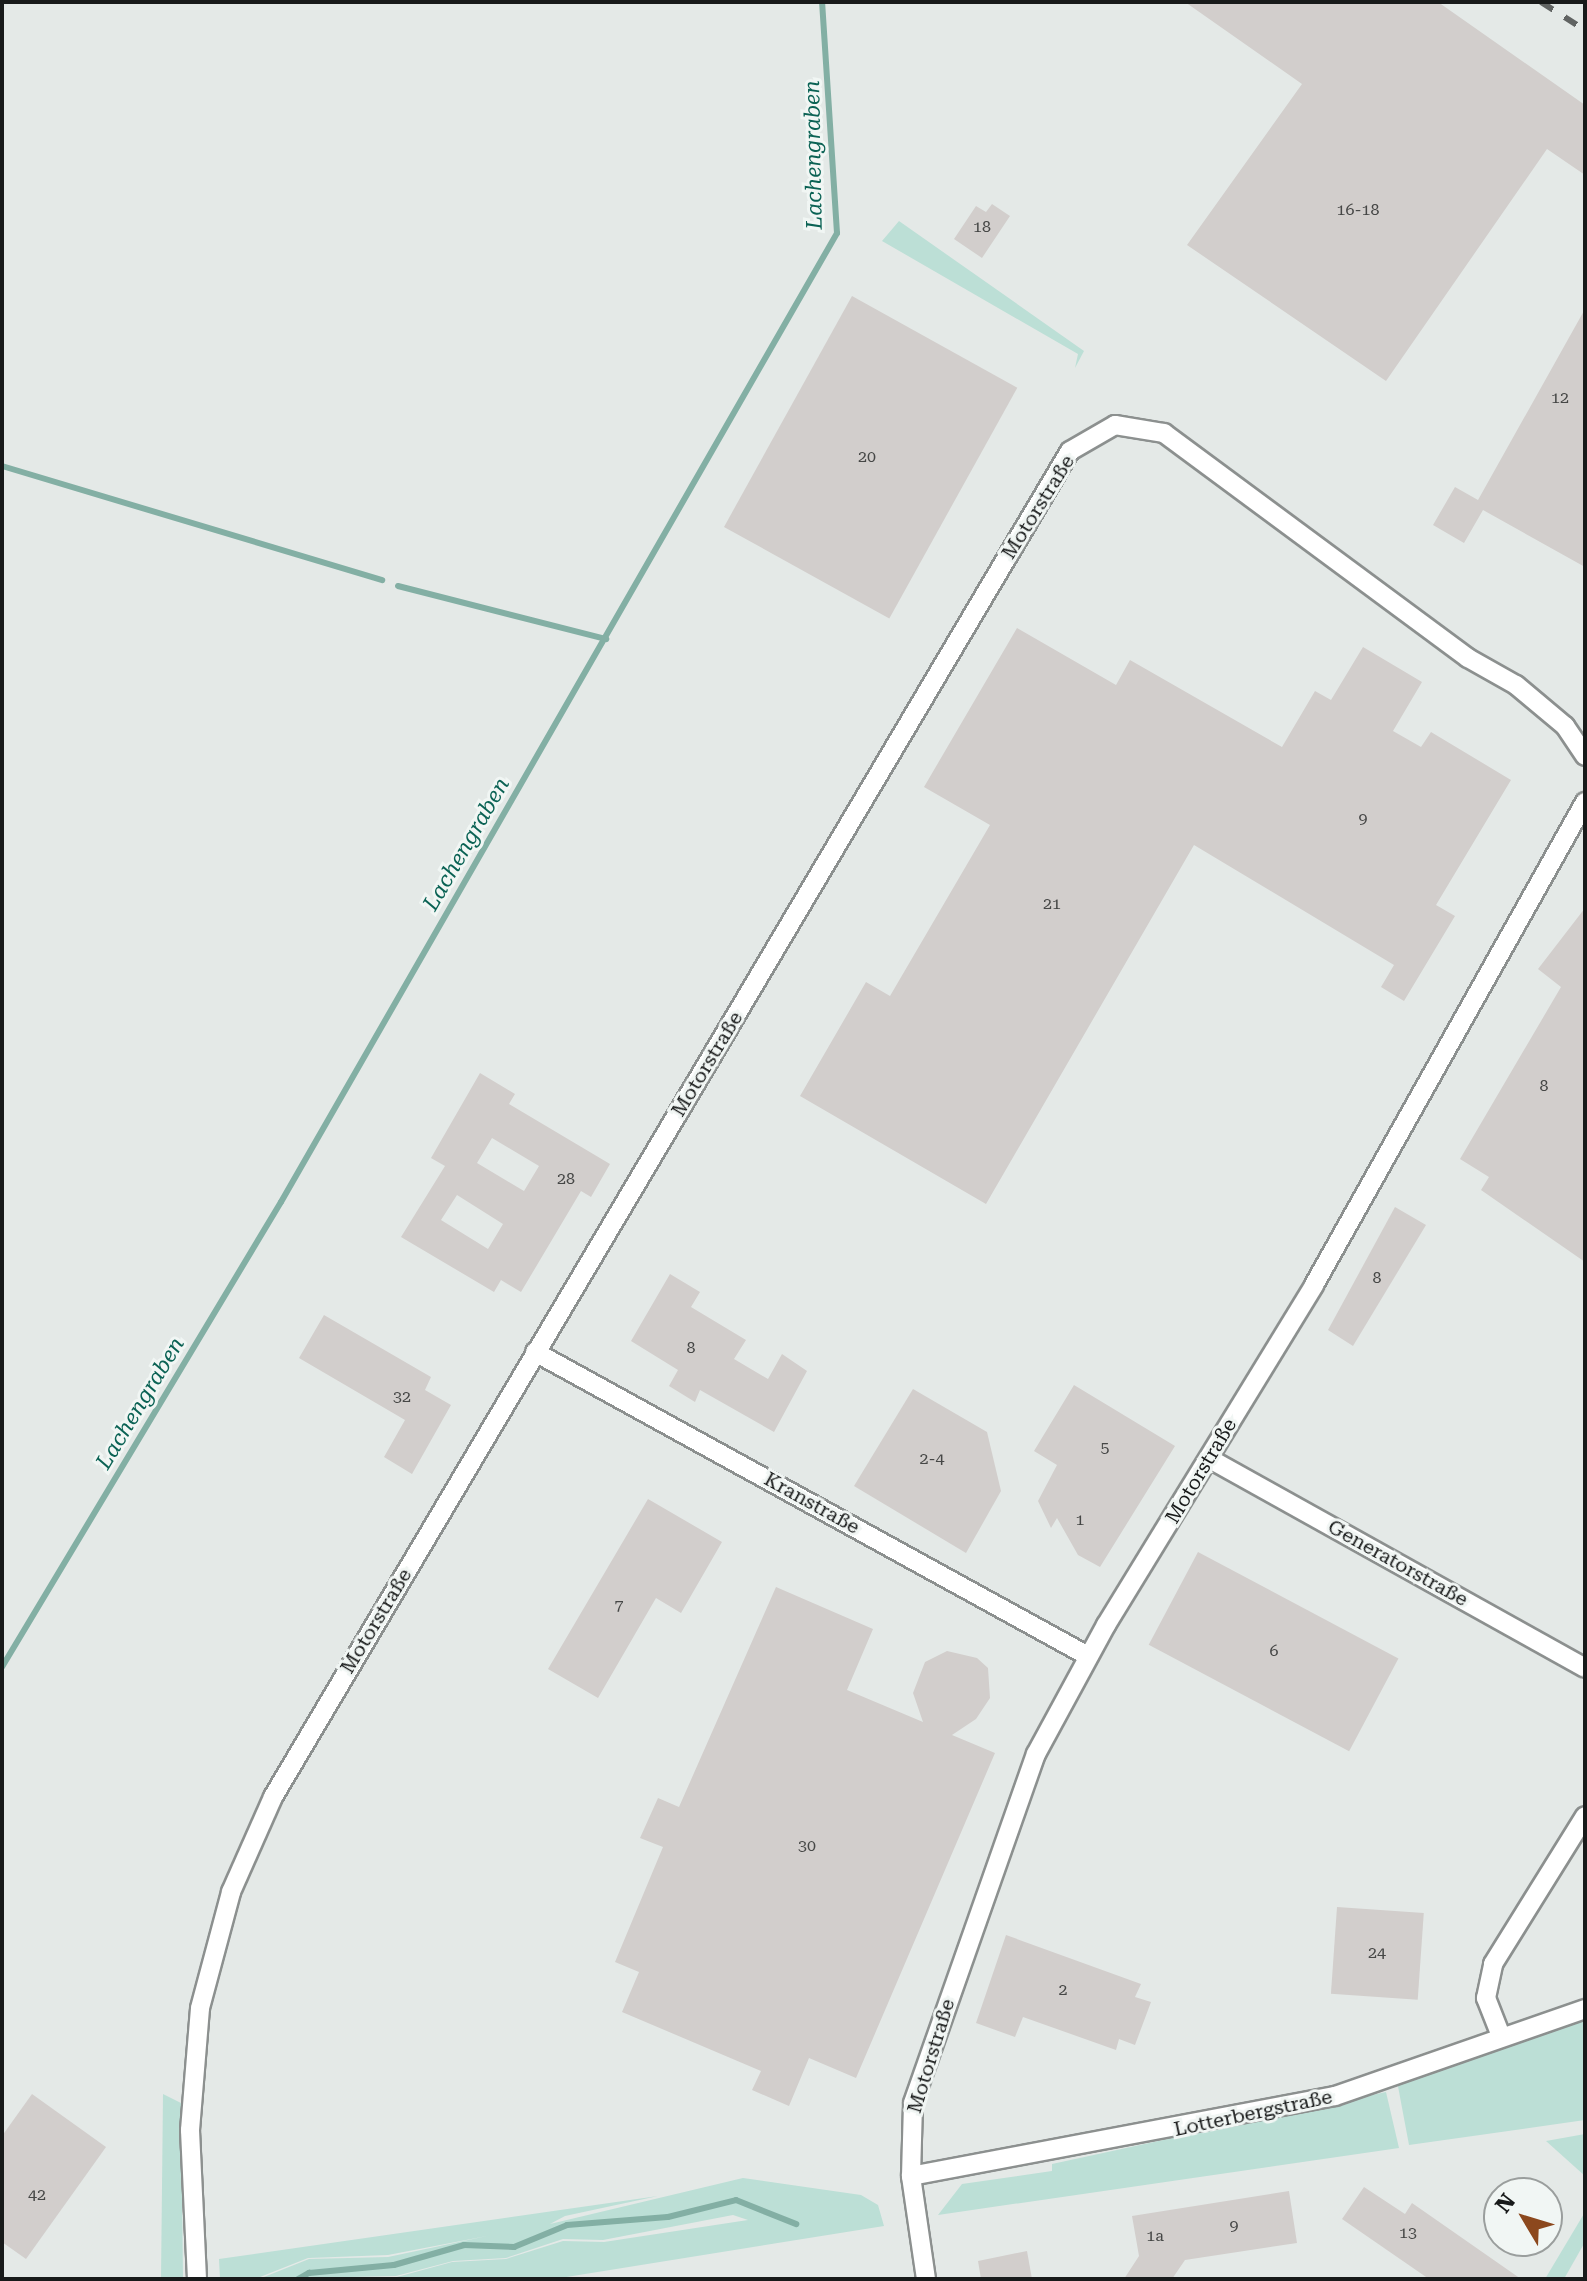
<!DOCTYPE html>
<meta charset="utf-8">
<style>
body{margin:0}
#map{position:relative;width:1587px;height:2281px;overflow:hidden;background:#e4e9e7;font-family:"Roboto Serif",serif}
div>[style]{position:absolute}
.green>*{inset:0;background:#bcdfd6}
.stream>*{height:6px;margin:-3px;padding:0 3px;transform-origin:3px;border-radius:3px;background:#83afa4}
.building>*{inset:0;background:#d2cecc;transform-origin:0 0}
.roads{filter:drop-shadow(2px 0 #8c908f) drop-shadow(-2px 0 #8c908f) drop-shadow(0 2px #8c908f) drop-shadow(0 -2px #8c908f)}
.street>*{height:18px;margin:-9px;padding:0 9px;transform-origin:9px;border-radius:9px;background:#fff}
.rail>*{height:6px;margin-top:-3px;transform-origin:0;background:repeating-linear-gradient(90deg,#606362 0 14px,transparent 0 28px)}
span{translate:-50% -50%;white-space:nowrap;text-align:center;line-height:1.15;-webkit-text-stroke:6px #f1f6f4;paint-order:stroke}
.number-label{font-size:16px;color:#464746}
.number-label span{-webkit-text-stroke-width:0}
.street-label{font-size:20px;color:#181a1a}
.water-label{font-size:22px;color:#0a6254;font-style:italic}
.frame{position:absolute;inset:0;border:4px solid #181a1a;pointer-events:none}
.north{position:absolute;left:1483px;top:2177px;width:80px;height:80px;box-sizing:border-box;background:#f1f6f4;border:2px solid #9a9e9d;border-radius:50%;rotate:308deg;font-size:22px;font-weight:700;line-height:32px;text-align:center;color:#181a1a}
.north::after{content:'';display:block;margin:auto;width:28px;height:36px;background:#8c481d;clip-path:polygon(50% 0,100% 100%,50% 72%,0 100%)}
</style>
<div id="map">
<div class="green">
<div style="clip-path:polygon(899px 221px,1084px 351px,1075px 368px,1078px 354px,882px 241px)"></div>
<div style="clip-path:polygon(1577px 2022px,1585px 2022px,1585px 2120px,1409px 2145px,1397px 2081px)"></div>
<div style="clip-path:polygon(1386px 2092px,1399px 2148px,938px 2215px,962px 2184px,1052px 2171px,1052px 2164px)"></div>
<div style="clip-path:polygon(163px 2094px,181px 2103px,183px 2279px,161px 2279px)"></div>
<div style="clip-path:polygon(1585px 2134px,1585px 2176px,1546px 2141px)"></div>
<div style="clip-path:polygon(743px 2178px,861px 2195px,878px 2205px,884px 2226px,554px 2279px,382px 2279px,397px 2277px,452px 2262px,506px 2259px,563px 2241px,604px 2242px,748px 2220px,733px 2215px,603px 2240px,563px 2239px,506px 2258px,453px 2261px,396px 2276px,259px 2279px,309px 2259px,388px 2257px,487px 2236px,388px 2255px,308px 2258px,255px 2279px,220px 2279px,219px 2259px,658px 2196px,565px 2216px,550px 2224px)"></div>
<div style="clip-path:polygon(1585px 2212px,1585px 2242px,1564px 2279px,1545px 2279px)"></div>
</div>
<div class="stream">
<div style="left:2px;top:466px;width:397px;rotate:16.7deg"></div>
<div style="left:398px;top:586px;width:215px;rotate:14.3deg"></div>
<div style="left:2px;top:1667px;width:542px;rotate:-59.04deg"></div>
<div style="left:281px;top:1202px;width:1117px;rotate:-60.15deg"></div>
<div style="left:837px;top:233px;width:231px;rotate:-93.7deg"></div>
<div style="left:298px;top:2279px;width:13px;rotate:-29deg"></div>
<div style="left:309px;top:2273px;width:85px;rotate:-5.4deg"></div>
<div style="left:394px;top:2265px;width:73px;rotate:-15.9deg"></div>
<div style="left:464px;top:2245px;width:50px;rotate:2.3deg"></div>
<div style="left:514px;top:2247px;width:57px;rotate:-22.5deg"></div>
<div style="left:567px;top:2225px;width:101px;rotate:-4.5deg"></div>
<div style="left:668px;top:2217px;width:70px;rotate:-14deg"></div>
<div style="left:736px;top:2200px;width:65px;rotate:21.8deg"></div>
</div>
<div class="building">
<div style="clip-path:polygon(1185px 2px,1438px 2px,1585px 105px,1585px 175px,1547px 149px,1386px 381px,1187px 245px,1302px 84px)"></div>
<div style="clip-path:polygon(992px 204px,1010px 216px,982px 258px,954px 239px,976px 206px,986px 212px)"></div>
<div style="left:852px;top:296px;width:189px;height:264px;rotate:29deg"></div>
<div style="clip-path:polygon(1585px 309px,1585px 567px,1483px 510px,1464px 543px,1433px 525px,1455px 487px,1478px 500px)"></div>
<div style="clip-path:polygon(1017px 628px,1116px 685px,1130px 660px,1282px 747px,1315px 691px,1331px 700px,1363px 647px,1422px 682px,1393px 731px,1421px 747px,1431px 732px,1511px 780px,1436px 905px,1455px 916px,1404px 1001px,1381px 987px,1394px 965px,1194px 845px,986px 1204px,800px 1096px,866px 982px,890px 996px,990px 825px,924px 787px)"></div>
<div style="clip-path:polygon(1585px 908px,1585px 1262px,1481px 1190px,1489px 1177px,1460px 1159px,1561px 987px,1538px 969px)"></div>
<div style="clip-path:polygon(evenodd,480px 1073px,515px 1094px,509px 1104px,610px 1164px,591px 1197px,581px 1191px,521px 1292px,501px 1280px,494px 1292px,401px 1237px,445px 1166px,431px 1158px,480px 1073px,492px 1138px,539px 1166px,524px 1191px,477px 1163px,492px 1138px,480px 1073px,457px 1195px,503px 1224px,488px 1249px,441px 1220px,457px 1195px)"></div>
<div style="clip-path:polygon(1395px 1207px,1426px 1225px,1353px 1346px,1328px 1330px)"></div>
<div style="clip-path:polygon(670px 1274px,700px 1292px,691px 1307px,746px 1340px,734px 1359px,768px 1379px,782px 1354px,807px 1371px,774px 1432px,700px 1390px,695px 1402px,669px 1386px,678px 1370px,631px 1341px)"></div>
<div style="clip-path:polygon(324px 1315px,431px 1377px,425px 1390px,451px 1405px,412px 1474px,384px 1457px,405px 1420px,299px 1358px)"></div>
<div style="clip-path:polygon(1074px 1385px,1175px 1446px,1100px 1567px,1078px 1555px,1057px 1518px,1051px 1528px,1038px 1501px,1057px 1465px,1034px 1451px)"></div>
<div style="clip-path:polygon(913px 1389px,987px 1432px,1001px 1491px,966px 1553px,854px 1486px)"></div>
<div style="clip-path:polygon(648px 1499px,722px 1542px,681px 1613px,656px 1598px,598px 1698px,548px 1669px)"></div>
<div style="left:1198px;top:1552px;width:227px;height:105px;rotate:28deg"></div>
<div style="clip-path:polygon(776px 1587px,873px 1629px,847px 1690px,923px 1722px,913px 1693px,925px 1662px,947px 1651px,977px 1658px,988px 1668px,990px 1698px,976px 1719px,952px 1735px,995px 1753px,856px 2078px,809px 2058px,789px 2106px,752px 2090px,761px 2071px,622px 2012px,639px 1972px,615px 1962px,663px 1847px,640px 1838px,658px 1798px,679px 1807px)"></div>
<div style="left:1337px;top:1907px;width:87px;height:87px;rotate:4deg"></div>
<div style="clip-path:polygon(1006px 1935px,1141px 1984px,1135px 1997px,1151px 2002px,1135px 2045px,1119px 2039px,1116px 2050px,1023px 2017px,1015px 2037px,976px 2023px)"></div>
<div style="clip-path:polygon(32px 2094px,106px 2147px,26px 2259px,2px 2242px,2px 2136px)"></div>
<div style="clip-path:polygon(1364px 2187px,1405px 2214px,1412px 2203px,1521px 2279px,1429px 2279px,1342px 2219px)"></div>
<div style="clip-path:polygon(1289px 2191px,1297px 2243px,1185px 2260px,1172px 2279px,1124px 2279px,1139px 2256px,1132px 2216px)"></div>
<div style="clip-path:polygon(1027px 2251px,1032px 2279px,981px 2279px,978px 2261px)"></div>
</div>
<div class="roads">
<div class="street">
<div style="left:535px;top:1352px;width:631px;rotate:28.8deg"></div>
<div style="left:1210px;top:1459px;width:429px;rotate:29.1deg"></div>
<div style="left:1501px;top:2036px;width:41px;rotate:-111.5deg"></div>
<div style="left:1486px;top:1998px;width:35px;rotate:-78deg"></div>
<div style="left:1493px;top:1964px;width:174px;rotate:-58.1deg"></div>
<div style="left:911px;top:2176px;width:431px;rotate:-10.7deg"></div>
<div style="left:1335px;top:2096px;width:265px;rotate:-19.2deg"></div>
<div style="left:197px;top:2279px;width:149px;rotate:-92.7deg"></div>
<div style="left:190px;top:2130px;width:122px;rotate:-85.3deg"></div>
<div style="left:200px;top:2008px;width:120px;rotate:-75deg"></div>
<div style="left:231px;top:1892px;width:104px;rotate:-66.1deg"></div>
<div style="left:273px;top:1797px;width:1564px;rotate:-59.37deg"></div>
<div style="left:1070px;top:451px;width:52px;rotate:-30deg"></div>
<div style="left:1115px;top:425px;width:50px;rotate:9.3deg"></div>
<div style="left:1164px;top:433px;width:378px;rotate:36.5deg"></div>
<div style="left:1468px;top:658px;width:55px;rotate:29.4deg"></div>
<div style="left:1516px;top:685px;width:64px;rotate:39.9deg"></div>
<div style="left:1565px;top:726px;width:36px;rotate:56deg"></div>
<div style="left:926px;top:2279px;width:104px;rotate:-98.3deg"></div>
<div style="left:911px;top:2176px;width:73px;rotate:-88.4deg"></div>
<div style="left:913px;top:2103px;width:370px;rotate:-70.6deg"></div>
<div style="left:1036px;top:1754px;width:147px;rotate:-61.5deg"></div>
<div style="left:1106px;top:1625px;width:399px;rotate:-58.5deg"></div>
<div style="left:1314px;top:1285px;width:554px;rotate:-60.7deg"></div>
</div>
</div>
<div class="rail">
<div style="left:1541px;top:2px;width:52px;rotate:32.5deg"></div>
</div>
<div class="number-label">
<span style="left:1358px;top:210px">16-18</span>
<span style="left:982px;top:227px">18</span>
<span style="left:1560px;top:398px">12</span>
<span style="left:867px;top:457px">20</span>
<span style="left:1363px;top:819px">9</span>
<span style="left:1052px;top:904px">21</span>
<span style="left:1544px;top:1086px">8</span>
<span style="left:566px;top:1179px">28</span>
<span style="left:1377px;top:1278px">8</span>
<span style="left:691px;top:1348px">8</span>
<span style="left:402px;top:1397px">32</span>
<span style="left:1105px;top:1448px">5</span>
<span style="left:932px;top:1459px">2-4</span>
<span style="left:1080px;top:1520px">1</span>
<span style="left:619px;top:1605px">7</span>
<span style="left:1274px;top:1651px">6</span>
<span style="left:807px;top:1846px">30</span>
<span style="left:1377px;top:1953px">24</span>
<span style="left:1063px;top:1990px">2</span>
<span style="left:37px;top:2195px">42</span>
<span style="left:1234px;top:2226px">9</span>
<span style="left:1408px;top:2233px">13</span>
<span style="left:1155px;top:2236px">1a</span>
</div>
<div class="street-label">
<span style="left:1038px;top:507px;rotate:-58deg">Motorstraße</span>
<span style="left:707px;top:1064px;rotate:-59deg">Motorstraße</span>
<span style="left:1201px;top:1471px;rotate:-59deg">Motorstraße</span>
<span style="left:812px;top:1503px;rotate:29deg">Kranstraße</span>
<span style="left:1398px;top:1563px;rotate:29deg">Generatorstraße</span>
<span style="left:376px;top:1621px;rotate:-59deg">Motorstraße</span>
<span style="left:931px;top:2056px;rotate:-73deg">Motorstraße</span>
<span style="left:1253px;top:2113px;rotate:-12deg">Lotterbergstraße</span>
</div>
<div class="water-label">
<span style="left:813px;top:155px;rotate:-91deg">Lachengraben</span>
<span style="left:466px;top:844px;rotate:-60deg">Lachengraben</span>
<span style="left:140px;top:1403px;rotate:-59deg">Lachengraben</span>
</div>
<div class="frame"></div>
<div class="north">N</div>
</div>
